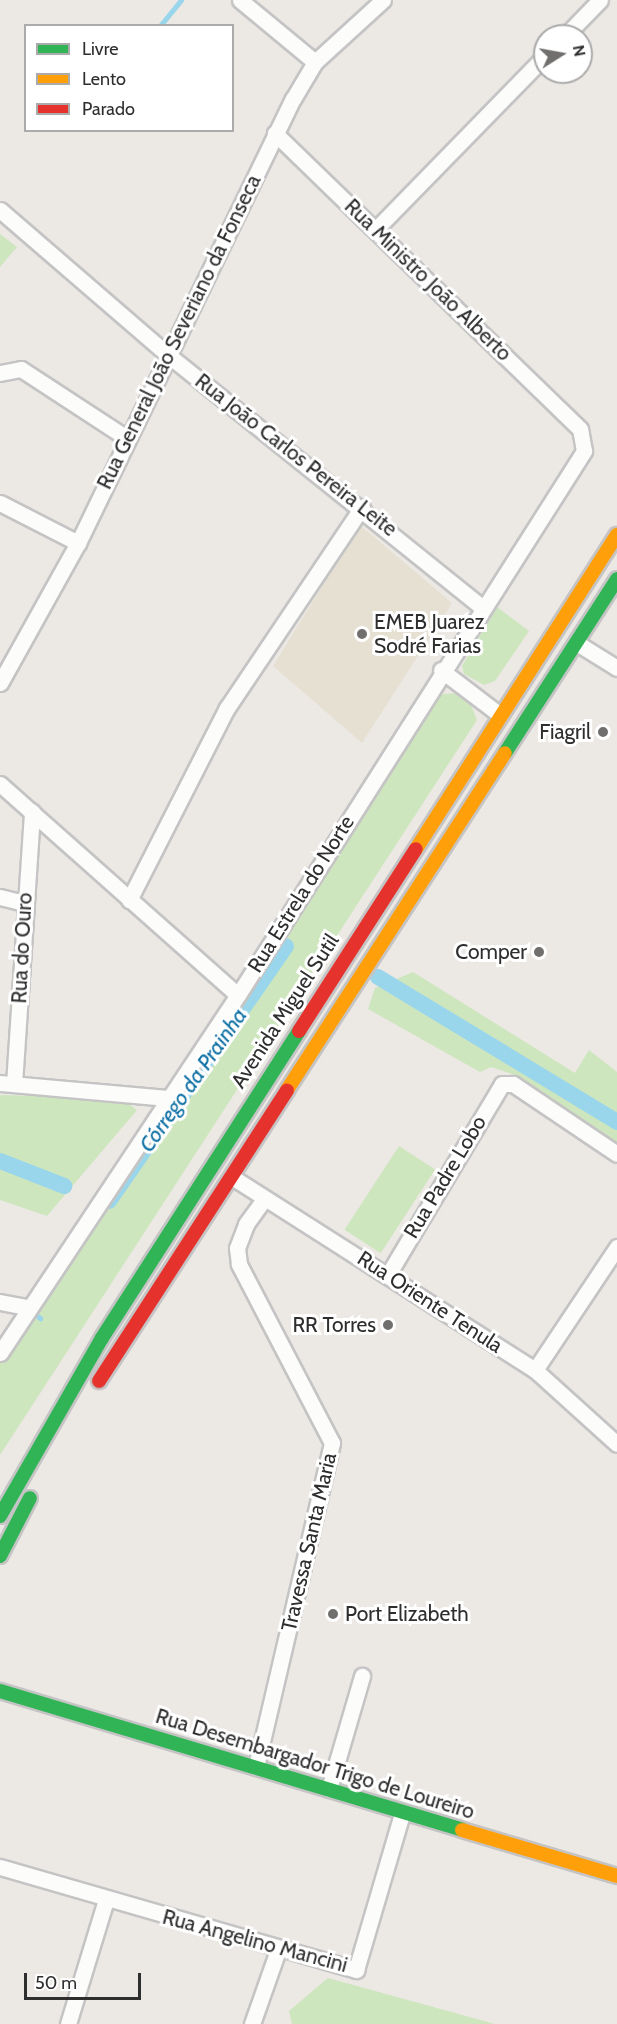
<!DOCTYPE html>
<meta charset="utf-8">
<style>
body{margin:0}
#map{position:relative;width:617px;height:2024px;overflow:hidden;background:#ece8e4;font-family:Cabin,sans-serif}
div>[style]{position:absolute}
.education>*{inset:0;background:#e6e0d3}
.green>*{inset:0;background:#cee6be;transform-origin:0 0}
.stream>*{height:4.5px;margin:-2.25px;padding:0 2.25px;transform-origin:2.25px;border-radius:2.25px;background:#99d6ec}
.canal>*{height:16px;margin:-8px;padding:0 8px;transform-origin:8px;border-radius:8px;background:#99d6ec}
.roads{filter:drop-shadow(2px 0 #c5c4c5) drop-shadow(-2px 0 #c5c4c5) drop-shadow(0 2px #c5c4c5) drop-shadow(0 -2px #c5c4c5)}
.street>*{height:15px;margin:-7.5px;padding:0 7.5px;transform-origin:7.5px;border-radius:7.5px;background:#fcfcfb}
.fast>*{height:14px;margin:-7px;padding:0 7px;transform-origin:7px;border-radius:7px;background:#30b455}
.slow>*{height:14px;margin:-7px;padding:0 7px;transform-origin:7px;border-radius:7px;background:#ff9f0a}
.jam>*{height:14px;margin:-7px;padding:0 7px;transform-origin:7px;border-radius:7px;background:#e5322d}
.dots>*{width:16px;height:16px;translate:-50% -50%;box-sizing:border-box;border:3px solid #fff;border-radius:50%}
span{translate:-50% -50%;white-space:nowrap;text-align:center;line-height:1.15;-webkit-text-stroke:6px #fff;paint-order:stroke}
.street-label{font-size:21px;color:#2e2e2e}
.poi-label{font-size:21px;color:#2e2e2e}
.left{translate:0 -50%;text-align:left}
.right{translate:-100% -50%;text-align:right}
.water-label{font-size:22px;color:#0d6fa3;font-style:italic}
.legend{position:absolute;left:24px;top:24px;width:210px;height:108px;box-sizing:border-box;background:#fff;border:2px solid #ababab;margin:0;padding:8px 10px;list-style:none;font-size:18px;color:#2e2e2e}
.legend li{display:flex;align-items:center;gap:12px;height:30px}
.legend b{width:30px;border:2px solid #ababab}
.north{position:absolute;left:533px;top:24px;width:60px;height:60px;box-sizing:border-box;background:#fff;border:2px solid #ababab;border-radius:50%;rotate:79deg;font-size:16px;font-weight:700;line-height:24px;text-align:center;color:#2e2e2e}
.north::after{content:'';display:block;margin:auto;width:21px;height:27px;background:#706f6e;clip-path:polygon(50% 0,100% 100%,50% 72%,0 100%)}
.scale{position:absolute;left:24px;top:1973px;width:117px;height:27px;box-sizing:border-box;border:3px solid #2e2e2e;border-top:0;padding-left:8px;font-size:18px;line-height:21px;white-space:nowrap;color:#2e2e2e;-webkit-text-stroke:4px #fff;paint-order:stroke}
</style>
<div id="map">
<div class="education">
<div style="clip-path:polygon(360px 525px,452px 603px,362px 743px,273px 666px)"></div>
</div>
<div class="green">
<div style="clip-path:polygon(0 234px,17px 247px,0 267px)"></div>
<div style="clip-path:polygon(497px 607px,529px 631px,495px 681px,484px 685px,464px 674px,462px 666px)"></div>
<div style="clip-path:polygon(459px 693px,469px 700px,477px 720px,0 1455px,0 1363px,11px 1341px,231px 1020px,431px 702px,443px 694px)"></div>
<div style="clip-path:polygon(413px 972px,575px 1073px,589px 1050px,617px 1072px,617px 1145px,518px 1076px,491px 1067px,480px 1072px,368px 1009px,375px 988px)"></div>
<div style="clip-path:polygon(0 1095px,121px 1098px,137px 1110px,47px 1216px,0 1200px)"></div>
<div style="left:399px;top:1146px;width:43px;height:100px;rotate:33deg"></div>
<div style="clip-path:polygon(328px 1978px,495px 2024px,292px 2024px,289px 2011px)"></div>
</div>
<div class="stream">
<div style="left:160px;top:26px;width:33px;rotate:-51deg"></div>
<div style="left:32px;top:1311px;width:11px;rotate:41deg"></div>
</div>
<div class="canal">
<div style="left:378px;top:977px;width:280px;rotate:31.2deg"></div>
<div style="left:0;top:1161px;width:69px;rotate:21.3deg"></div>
<div style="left:109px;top:1201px;width:310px;rotate:-55.2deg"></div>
</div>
<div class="roads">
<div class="street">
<div style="left:240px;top:0;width:97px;rotate:39.6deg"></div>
<div style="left:565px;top:36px;width:50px;rotate:-45.8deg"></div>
<div style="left:0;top:210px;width:221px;rotate:40.8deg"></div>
<div style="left:167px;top:354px;width:404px;rotate:38.8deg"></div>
<div style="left:376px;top:229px;width:242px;rotate:-45.7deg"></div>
<div style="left:0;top:373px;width:21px;rotate:-11deg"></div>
<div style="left:21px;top:369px;width:128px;rotate:33.2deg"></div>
<div style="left:0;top:503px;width:88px;rotate:27.1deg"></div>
<div style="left:577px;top:643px;width:47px;rotate:32deg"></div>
<div style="left:441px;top:670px;width:74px;rotate:37.3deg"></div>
<div style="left:0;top:683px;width:160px;rotate:-60.9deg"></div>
<div style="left:78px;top:543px;width:493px;rotate:-64.2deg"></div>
<div style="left:293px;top:99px;width:43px;rotate:-59.3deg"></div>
<div style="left:315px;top:62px;width:92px;rotate:-42.4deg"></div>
<div style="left:0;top:784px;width:318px;rotate:41.6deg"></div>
<div style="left:0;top:897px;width:25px;rotate:14deg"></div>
<div style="left:129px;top:900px;width:216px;rotate:-63deg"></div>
<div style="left:227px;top:708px;width:242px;rotate:-56.1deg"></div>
<div style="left:0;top:1083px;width:169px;rotate:5.1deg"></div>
<div style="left:14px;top:1084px;width:273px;rotate:-86.2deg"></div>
<div style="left:232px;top:1177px;width:359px;rotate:32.5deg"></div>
<div style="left:535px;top:1370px;width:110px;rotate:42.1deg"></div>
<div style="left:389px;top:1273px;width:220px;rotate:-59.1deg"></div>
<div style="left:502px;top:1084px;width:11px"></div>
<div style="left:513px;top:1084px;width:125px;rotate:33.9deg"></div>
<div style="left:0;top:1302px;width:26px;rotate:11deg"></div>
<div style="left:0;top:1353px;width:430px;rotate:-56.4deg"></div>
<div style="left:238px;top:995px;width:645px;rotate:-57.54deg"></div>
<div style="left:584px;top:451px;width:22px;rotate:-100deg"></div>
<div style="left:580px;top:429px;width:425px;rotate:-135.9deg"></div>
<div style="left:535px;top:1370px;width:148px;rotate:-56.3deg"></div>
<div style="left:256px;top:1767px;width:333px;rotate:-76.8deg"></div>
<div style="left:332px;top:1443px;width:202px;rotate:-117.5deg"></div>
<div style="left:239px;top:1264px;width:16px;rotate:-97deg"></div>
<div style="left:237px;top:1248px;width:26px;rotate:-69deg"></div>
<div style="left:246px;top:1224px;width:31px;rotate:-54deg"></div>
<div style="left:329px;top:1789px;width:118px;rotate:-73.7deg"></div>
<div style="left:0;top:1867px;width:371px;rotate:16.1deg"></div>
<div style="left:356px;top:1970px;width:163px;rotate:-73.6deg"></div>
<div style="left:68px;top:2024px;width:130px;rotate:-73deg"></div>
<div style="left:252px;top:2024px;width:78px;rotate:-70.6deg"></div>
</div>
<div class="fast">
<div style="left:505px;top:753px;width:207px;rotate:-57.2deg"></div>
<div style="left:0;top:1516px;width:205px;rotate:-60.2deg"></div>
<div style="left:102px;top:1338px;width:365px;rotate:-57.3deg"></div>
<div style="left:0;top:1556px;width:65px;rotate:-62.7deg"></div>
<div style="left:0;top:1691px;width:482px;rotate:16.7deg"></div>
</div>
<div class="slow">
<div style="left:416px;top:849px;width:373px;rotate:-57.4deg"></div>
<div style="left:287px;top:1090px;width:401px;rotate:-57.1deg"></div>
<div style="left:462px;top:1830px;width:162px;rotate:16.5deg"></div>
</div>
<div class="jam">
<div style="left:299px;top:1031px;width:216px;rotate:-57.3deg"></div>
<div style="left:99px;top:1381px;width:346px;rotate:-57.1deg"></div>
</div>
</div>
<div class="dots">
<div style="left:362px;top:634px;background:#706f6e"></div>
<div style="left:603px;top:732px;background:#706f6e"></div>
<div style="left:539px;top:952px;background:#706f6e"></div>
<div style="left:388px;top:1325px;background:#706f6e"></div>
<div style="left:333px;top:1614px;background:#706f6e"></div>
</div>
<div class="street-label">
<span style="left:428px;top:280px;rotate:44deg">Rua Ministro João Alberto</span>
<span style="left:179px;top:332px;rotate:-64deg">Rua General João Severiano da Fonseca</span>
<span style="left:296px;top:455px;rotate:38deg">Rua João Carlos Pereira Leite</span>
<span style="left:301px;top:894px;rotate:-58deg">Rua Estrela do Norte</span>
<span style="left:22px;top:948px;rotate:-87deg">Rua do Ouro</span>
<span style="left:285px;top:1011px;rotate:-57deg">Avenida Miguel Sutil</span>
<span style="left:445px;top:1177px;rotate:-59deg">Rua Padre Lobo</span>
<span style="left:430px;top:1302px;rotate:33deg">Rua Oriente Tenula</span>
<span style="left:309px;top:1542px;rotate:-77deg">Travessa Santa Maria</span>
<span style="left:315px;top:1764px;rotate:17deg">Rua Desembargador Trigo de Loureiro</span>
<span style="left:255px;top:1941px;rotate:15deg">Rua Angelino Mancini</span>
</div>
<div class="poi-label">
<span class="left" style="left:374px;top:634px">EMEB Juarez<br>Sodré Farias</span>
<span class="right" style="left:591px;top:732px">Fiagril</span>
<span class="right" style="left:527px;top:952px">Comper</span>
<span class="right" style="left:376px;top:1325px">RR Torres</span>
<span class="left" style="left:345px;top:1614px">Port Elizabeth</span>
</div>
<div class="water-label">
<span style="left:193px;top:1080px;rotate:-55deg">Córrego da Prainha</span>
</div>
<ul class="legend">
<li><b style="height:8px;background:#30b455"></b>Livre</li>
<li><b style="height:8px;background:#ff9f0a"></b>Lento</li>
<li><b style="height:8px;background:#e5322d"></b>Parado</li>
</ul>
<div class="north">N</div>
<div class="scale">50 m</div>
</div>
